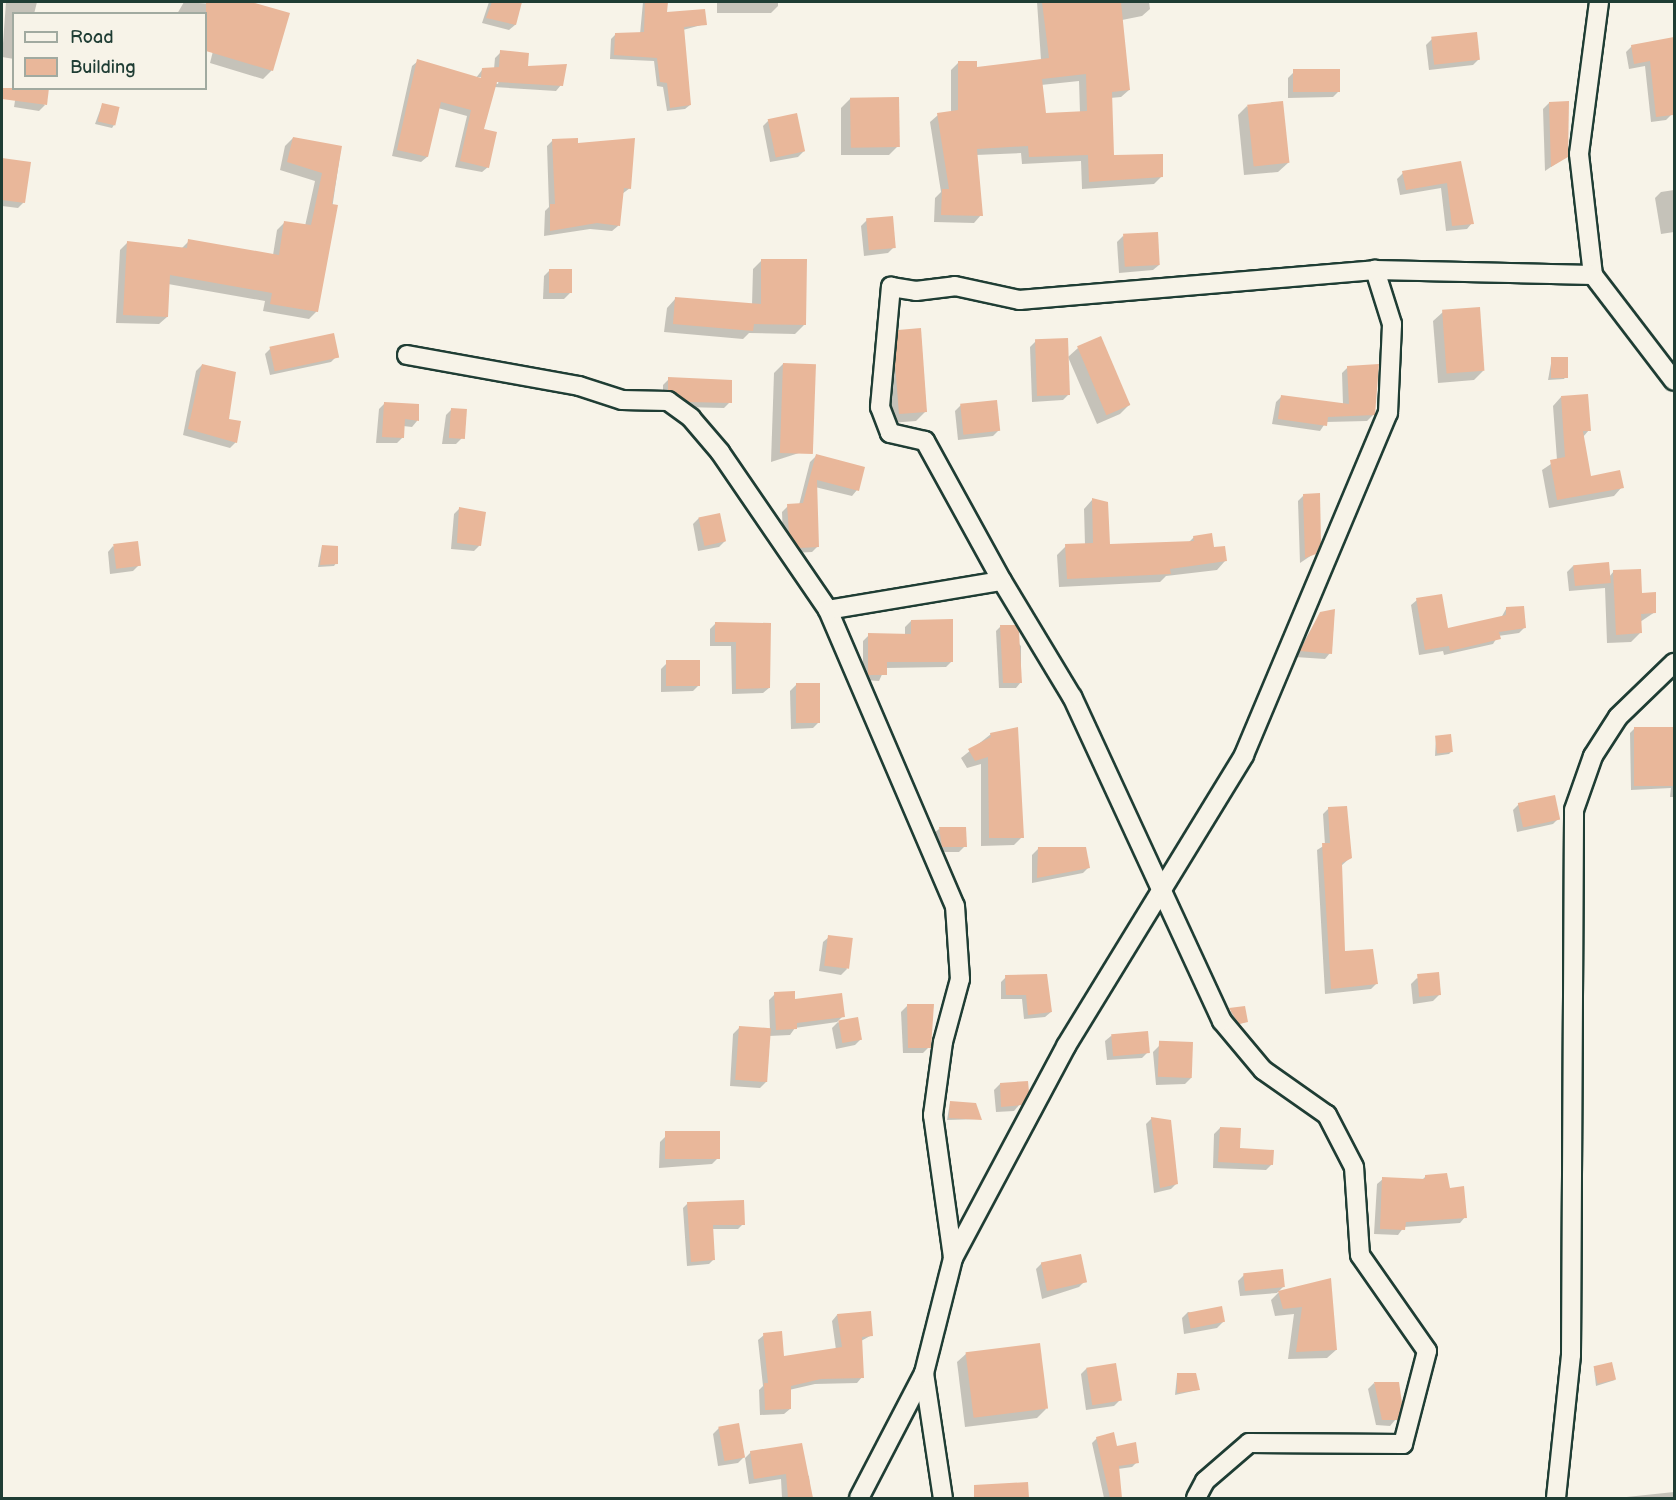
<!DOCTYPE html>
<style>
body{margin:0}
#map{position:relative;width:1676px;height:1500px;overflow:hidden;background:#f7f3e8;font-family:"Balsamiq Sans",sans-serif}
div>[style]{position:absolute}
.shadow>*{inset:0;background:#0003}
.building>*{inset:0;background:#e9b79a;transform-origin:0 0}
.roads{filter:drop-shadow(2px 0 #1f3d34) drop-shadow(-2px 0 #1f3d34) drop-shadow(0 2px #1f3d34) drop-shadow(0 -2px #1f3d34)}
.street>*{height:18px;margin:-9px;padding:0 9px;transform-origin:9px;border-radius:9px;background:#f7f3e8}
span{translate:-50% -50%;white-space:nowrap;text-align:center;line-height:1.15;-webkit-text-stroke:6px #f7f3e8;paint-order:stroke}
.frame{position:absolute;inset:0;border:3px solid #1f3d34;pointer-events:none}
.legend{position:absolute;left:12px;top:12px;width:195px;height:78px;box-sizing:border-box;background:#f7f3e8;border:2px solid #a1aaa0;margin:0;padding:8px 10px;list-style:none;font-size:18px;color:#1f3d34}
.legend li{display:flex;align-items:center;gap:12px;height:30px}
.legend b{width:30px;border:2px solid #a1aaa0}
</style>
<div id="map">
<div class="shadow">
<div style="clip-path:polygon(6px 2px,37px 2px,34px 14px,14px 14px,14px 59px,2px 57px)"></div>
<div style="clip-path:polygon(184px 2px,228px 5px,246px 2px,289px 14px,272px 70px,263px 79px,210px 63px,216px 39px,206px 37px,206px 14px,177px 14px)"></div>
<div style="clip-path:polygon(489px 2px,521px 2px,515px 25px,509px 30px,482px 23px)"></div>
<div style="clip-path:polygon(643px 2px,666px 2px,666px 14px,705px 24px,683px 30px,690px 105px,685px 109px,667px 111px,663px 87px,657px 86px,654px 61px,610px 59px,611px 39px,615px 35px,640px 34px)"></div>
<div style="clip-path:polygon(717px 2px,778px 2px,778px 6px,771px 13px,717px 13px)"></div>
<div style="clip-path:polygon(evenodd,1037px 2px,1149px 2px,1150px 9px,1142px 16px,1122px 20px,1129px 90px,1121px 97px,1110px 98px,1112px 157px,1162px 176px,1154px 184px,1082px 189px,1081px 161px,1022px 164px,1021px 153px,976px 155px,981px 215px,974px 223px,934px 222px,935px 198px,941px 192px,930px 122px,938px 115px,951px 113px,951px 70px,958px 63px,976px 69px,1041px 60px,1037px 2px,1079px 81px,1080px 113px,1045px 114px,1041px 85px,1079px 81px)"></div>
<div style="clip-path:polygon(1674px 38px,1672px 114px,1666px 120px,1651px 122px,1645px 66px,1629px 69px,1626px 52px,1632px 46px)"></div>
<div style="clip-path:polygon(1432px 39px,1479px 59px,1473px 65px,1429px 70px,1426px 45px)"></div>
<div style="clip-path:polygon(evenodd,501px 52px,561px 85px,556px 91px,494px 87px,482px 130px,488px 167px,482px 172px,455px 167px,467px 116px,438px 108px,427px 157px,421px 162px,392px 156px,412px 66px,418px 61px,476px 78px,482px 70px,494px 69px,495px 58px,501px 52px,478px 77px,499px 79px,498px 84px,478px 78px,478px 77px)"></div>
<div style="clip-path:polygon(1294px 72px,1339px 91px,1333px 97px,1288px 98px,1288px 78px)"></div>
<div style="clip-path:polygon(17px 88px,45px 105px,39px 111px,14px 107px)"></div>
<div style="clip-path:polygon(850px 99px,898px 146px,889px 155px,841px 155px,841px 108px)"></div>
<div style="clip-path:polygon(1549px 103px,1567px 156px,1545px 171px,1543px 109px)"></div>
<div style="clip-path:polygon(102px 105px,114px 125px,112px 128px,95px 124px)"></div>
<div style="clip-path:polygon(1247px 106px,1288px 163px,1278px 172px,1244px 175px,1238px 115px)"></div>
<div style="clip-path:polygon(769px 120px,804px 151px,798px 157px,770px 162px,763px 126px)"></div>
<div style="clip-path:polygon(293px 138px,341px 148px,317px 311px,309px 319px,263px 311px,265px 301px,168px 284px,167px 317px,159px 324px,116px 323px,120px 250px,128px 242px,181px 249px,189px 241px,273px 255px,277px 230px,285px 222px,305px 226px,315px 181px,280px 170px,285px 146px)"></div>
<div style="clip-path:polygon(553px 140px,577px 145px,630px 188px,622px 194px,618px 226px,612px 231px,590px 229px,544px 236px,545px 211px,549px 207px,547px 146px)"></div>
<div style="clip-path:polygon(2px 159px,29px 163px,24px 202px,18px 208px,2px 206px)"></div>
<div style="clip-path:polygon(1460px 163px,1472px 223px,1467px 229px,1446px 231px,1441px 188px,1400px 195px,1397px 179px,1403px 173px)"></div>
<div style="clip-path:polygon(1674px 190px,1674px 232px,1661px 234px,1655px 198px,1661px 192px)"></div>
<div style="clip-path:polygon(867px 220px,894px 247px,888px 253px,864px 256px,861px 226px)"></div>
<div style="clip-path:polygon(1123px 236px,1159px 265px,1153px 270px,1119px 273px,1117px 242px)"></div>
<div style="clip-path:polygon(762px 260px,804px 325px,795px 334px,749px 333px,743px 339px,664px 332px,667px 308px,676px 298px,752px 305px,753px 269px)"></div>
<div style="clip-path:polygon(550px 270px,570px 293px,564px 299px,543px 299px,544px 276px)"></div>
<div style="clip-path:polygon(1443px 312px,1483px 371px,1474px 380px,1438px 383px,1433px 321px)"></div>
<div style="clip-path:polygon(899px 331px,925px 412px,916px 421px,890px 423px,887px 374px,890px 340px)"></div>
<div style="clip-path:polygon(1036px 341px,1069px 394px,1063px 400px,1032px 402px,1030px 347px)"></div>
<div style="clip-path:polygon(271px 348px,337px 356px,331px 362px,270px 375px,265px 354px)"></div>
<div style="clip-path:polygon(1078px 348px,1130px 404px,1120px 414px,1097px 424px,1068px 357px)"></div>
<div style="clip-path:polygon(1552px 358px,1566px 376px,1564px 379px,1548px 380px)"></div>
<div style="clip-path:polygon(783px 364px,812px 442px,802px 452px,771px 462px,774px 373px)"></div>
<div style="clip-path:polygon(202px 365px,236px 442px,230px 448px,183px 435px,196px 371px)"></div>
<div style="clip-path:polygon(1348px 367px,1373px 415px,1367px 421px,1326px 422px,1320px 431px,1272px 424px,1276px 402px,1282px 396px,1343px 405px,1342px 373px)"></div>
<div style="clip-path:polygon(669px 379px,730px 402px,724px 408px,682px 407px,663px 396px,663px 385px)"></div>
<div style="clip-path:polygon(1561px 397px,1589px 430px,1583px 437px,1590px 478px,1622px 487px,1614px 496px,1549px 508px,1542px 470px,1557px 460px,1553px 406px)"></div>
<div style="clip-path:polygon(385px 403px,418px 406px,417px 421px,412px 427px,403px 426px,403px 437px,397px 443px,376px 443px,379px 409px)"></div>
<div style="clip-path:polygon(961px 405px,999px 430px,993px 436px,958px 440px,955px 411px)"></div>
<div style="clip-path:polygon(452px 409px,462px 438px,456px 444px,442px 444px,446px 415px)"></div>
<div style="clip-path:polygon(816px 456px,857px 490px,852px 496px,815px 487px,818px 546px,812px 552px,793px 553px,783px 539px,782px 512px,788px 506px,799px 505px,810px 462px)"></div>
<div style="clip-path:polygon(1304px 495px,1315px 553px,1300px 563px,1298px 501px)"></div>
<div style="clip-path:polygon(1092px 500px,1109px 546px,1189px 542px,1194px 537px,1225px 561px,1217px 570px,1166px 576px,1160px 582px,1059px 587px,1057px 555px,1066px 546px,1085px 545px,1084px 509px)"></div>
<div style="clip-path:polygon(460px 508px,480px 545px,474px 551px,451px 549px,454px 514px)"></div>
<div style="clip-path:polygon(699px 518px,725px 541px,719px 547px,698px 551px,693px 524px)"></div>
<div style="clip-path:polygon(113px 546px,139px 565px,133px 571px,110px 574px,108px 552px)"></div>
<div style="clip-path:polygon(322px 546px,336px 563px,334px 566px,318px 567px)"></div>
<div style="clip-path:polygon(1573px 566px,1609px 577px,1614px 571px,1655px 612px,1640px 622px,1640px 633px,1631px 642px,1607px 643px,1605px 588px,1569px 591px,1567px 572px)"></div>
<div style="clip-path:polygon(1417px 600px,1447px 630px,1501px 618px,1506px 609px,1524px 628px,1519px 633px,1498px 636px,1493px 644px,1444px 655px,1443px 651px,1419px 655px,1411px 605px)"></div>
<div style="clip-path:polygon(1320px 614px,1330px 653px,1325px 659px,1295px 657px)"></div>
<div style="clip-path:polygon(911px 621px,952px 661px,946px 667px,885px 668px,879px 681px,863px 680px,863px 641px,869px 635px,905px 635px,905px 627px)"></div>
<div style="clip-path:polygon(715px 624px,769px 625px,769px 688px,763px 693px,732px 694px,731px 646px,710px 646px,710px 629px)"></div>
<div style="clip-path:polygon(1001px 626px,1021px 646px,1021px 682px,1016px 688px,999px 688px,996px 631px)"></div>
<div style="clip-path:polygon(667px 663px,699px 685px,693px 691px,661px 692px,661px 669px)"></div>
<div style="clip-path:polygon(796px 685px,819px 722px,813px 728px,791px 729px,790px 691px)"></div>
<div style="clip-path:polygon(1674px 728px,1674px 797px,1670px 797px,1671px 788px,1631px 790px,1630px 733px,1634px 729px)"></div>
<div style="clip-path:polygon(991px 734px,1022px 837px,1014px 845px,981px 846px,981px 764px,967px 768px,961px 758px)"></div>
<div style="clip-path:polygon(1436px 737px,1451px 752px,1449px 754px,1435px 756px)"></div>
<div style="clip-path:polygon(1519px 804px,1559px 818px,1553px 824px,1517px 832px,1513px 810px)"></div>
<div style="clip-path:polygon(1329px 808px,1350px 858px,1341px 866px,1343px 953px,1377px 983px,1371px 989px,1325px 994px,1317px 850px,1325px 845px,1323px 814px)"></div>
<div style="clip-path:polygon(939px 829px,965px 846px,959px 852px,936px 852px,933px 834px)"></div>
<div style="clip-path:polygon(1038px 849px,1089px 867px,1083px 873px,1032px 883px,1032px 855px)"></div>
<div style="clip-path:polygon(829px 937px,847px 969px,841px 975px,819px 971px,823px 942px)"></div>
<div style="clip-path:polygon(1006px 977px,1051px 1012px,1045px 1017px,1024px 1019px,1022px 999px,1001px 999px,1001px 982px)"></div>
<div style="clip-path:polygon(1417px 978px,1439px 995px,1433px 1001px,1413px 1004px,1411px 984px)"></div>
<div style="clip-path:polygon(775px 994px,843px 1016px,837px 1022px,795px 1028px,790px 1035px,769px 1036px,766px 1082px,760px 1088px,730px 1086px,733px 1034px,739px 1028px,770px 1030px,769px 1000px)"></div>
<div style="clip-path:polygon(907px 1006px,929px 1047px,923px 1053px,903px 1053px,901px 1012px)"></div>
<div style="clip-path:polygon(1244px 1007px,1246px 1022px,1236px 1025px,1228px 1012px)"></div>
<div style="clip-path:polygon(838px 1022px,861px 1039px,855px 1045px,836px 1049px,832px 1028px)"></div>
<div style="clip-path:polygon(1111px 1036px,1148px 1052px,1142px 1058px,1107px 1060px,1105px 1041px)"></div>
<div style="clip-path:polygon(1159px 1046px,1191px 1078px,1185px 1084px,1156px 1085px,1153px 1052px)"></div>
<div style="clip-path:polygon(1000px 1084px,1020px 1104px,1014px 1111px,996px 1112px,994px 1090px)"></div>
<div style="clip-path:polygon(950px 1103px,980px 1119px,947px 1120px)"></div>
<div style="clip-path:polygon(1152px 1118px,1177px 1183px,1171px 1189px,1154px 1193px,1146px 1124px)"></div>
<div style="clip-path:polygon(1220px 1128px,1238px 1149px,1272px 1164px,1266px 1170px,1213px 1168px,1214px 1134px)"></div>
<div style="clip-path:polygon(666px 1136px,718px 1158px,712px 1164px,659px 1168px,660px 1142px)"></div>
<div style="clip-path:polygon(1426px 1176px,1449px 1190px,1465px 1217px,1460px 1223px,1404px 1227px,1398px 1235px,1374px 1234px,1377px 1184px,1383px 1179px,1421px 1181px)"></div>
<div style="clip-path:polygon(688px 1203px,743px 1224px,738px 1229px,712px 1229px,714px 1259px,709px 1264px,687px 1266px,683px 1208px)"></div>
<div style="clip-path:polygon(1042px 1263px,1085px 1281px,1079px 1287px,1042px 1299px,1036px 1269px)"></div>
<div style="clip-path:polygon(1244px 1275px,1283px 1287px,1277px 1293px,1240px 1296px,1238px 1281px)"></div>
<div style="clip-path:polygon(1329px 1280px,1336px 1350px,1327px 1358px,1288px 1359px,1294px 1314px,1275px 1316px,1271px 1300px,1278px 1293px)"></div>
<div style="clip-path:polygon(1188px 1312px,1223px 1322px,1217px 1328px,1184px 1334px,1182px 1318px)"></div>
<div style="clip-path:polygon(837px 1315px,872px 1335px,861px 1341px,862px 1377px,857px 1383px,815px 1384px,789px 1390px,790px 1409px,784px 1414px,760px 1415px,759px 1390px,763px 1386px,758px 1340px,764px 1335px,783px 1357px,836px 1350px,832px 1321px)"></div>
<div style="clip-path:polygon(967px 1353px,1046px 1409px,1037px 1418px,965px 1427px,957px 1362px)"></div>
<div style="clip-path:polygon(1087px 1368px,1120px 1400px,1114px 1406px,1086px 1410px,1081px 1374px)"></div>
<div style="clip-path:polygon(1594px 1369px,1615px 1380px,1596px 1386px)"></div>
<div style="clip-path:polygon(1177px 1375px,1198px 1390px,1175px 1395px)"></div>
<div style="clip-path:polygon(1374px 1383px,1396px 1419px,1390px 1426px,1376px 1425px,1368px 1389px)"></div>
<div style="clip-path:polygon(719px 1428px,744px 1457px,738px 1463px,718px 1466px,713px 1434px)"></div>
<div style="clip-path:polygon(1097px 1438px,1137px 1462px,1132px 1467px,1118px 1469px,1120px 1498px,1104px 1498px,1092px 1443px)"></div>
<div style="clip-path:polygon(751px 1452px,809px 1476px,811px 1498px,782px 1498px,781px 1479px,749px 1484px,745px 1458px)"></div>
<div style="clip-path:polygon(1027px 1484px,1028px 1498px,991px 1498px,990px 1491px)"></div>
<div style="clip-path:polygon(1674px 1492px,1674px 1498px,1617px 1498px)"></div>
</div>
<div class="building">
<div style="clip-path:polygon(206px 2px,251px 2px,290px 13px,273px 71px,206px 51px)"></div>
<div style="clip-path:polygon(492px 2px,522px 2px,516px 25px,486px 18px)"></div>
<div style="clip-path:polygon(645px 2px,668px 2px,667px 12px,705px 9px,707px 25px,684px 27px,691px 105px,670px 108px,667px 83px,660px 82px,657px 58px,614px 55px,615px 33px,644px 32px)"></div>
<div style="clip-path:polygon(evenodd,1042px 2px,1121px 2px,1130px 90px,1112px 92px,1114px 155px,1163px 154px,1163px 177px,1089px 182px,1088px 155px,1029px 157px,1028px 146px,977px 149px,983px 216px,941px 215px,942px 189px,949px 189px,937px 113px,958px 110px,958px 61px,977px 61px,977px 67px,1049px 58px,1042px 2px,1086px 74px,1087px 111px,1046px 113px,1042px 79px,1086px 74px)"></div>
<div style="left:1477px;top:32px;width:28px;height:46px;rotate:84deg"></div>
<div style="clip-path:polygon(1674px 37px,1673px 115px,1656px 117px,1650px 61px,1634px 64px,1631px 45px)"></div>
<div style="clip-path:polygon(500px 50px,529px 53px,528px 66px,567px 64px,563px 86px,497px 82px,484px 129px,497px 132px,489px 168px,460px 161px,471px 110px,441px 102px,428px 157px,397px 150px,417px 59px,481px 78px,482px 68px,499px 67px)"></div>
<div style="left:1340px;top:69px;width:23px;height:47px;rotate:90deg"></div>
<div style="clip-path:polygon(2px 88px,49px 88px,47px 105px,2px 99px)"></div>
<div style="left:899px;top:97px;width:50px;height:49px;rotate:89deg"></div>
<div style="left:1283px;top:101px;width:62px;height:36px;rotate:84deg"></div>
<div style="clip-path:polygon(1569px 101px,1568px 157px,1551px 167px,1549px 102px)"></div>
<div style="left:102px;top:103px;width:18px;height:19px;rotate:13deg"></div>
<div style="left:797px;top:113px;width:39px;height:30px;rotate:78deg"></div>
<div style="clip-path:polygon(293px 137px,342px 146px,332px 204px,338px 205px,318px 312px,270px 304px,272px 293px,170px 275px,168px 317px,123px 315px,127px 241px,187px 248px,188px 239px,279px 255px,284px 221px,311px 225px,322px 173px,287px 162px)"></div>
<div style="clip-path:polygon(578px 138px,578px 143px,635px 138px,631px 189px,624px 188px,620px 226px,597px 223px,550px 231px,550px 204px,555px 204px,552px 139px)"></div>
<div style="clip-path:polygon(2px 158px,31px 162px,25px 203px,2px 200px)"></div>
<div style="clip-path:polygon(1461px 161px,1474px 224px,1452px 226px,1447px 183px,1406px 190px,1402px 171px)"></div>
<div style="left:893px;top:216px;width:32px;height:27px;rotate:85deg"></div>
<div style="left:1158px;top:232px;width:33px;height:35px;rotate:87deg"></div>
<div style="clip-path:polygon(761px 259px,807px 259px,806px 325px,754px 324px,753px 331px,673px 324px,675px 297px,761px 304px)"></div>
<div style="left:549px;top:269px;width:23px;height:24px"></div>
<div style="left:1480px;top:307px;width:64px;height:38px;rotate:86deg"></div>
<div style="clip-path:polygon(921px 328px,927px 412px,899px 414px,895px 364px,898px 330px)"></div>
<div style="left:334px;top:333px;width:25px;height:66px;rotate:78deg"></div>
<div style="left:1101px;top:336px;width:75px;height:26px;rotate:67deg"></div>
<div style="left:1068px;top:338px;width:57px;height:33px;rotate:88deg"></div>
<div style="left:1551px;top:357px;width:17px;height:21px"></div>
<div style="left:783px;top:363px;width:33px;height:90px;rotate:2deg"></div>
<div style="clip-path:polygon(202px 364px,236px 372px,229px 419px,241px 421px,237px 443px,188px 429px)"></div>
<div style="clip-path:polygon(1379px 364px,1375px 415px,1328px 417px,1327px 426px,1278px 419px,1281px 395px,1349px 404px,1347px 366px)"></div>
<div style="clip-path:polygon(668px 377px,732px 380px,732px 403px,688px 402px,668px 390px)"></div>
<div style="clip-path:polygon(1588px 394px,1591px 431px,1583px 431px,1591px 476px,1620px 470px,1624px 488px,1557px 500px,1550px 460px,1565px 457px,1561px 396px)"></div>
<div style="left:997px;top:400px;width:31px;height:37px;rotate:84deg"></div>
<div style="clip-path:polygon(384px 402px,419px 404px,419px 421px,405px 419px,404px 438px,382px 437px)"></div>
<div style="left:451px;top:408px;width:16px;height:30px;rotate:4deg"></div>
<div style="clip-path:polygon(816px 454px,865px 467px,859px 491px,817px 480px,819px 547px,799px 548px,789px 533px,787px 504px,803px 503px)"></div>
<div style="clip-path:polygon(1320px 493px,1321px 543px,1316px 554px,1305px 558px,1303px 494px)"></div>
<div style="clip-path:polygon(1092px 498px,1108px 502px,1110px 544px,1194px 541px,1193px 536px,1212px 533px,1214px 547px,1225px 546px,1227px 561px,1170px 569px,1171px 574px,1067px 579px,1065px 544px,1093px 543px)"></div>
<div style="clip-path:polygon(459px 507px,486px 512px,481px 546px,457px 543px)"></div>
<div style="left:720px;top:513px;width:29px;height:22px;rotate:78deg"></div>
<div style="left:138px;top:541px;width:25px;height:25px;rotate:83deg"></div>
<div style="clip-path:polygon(322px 545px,338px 546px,338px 564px,320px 565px)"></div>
<div style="left:1609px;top:562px;width:21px;height:36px;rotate:85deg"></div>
<div style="clip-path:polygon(1641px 569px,1642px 593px,1656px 592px,1656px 613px,1641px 614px,1642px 633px,1616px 635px,1613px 570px)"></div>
<div style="clip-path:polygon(1442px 594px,1448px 628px,1506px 615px,1506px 607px,1524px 606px,1526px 628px,1499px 632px,1501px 639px,1450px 651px,1449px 646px,1425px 650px,1416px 598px)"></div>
<div style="clip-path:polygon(1335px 609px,1332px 654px,1300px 651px,1320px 612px)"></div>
<div style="clip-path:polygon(953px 619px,953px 662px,887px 662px,887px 675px,868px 675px,868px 633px,911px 634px,911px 620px)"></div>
<div style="clip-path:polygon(715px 622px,771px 623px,770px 688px,736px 689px,736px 642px,715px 642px)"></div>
<div style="clip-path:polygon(1000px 625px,1016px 625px,1019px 632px,1022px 683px,1003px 683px)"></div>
<div style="left:700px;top:660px;width:26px;height:34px;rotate:90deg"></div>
<div style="left:796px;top:683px;width:24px;height:40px"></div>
<div style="clip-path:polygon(1018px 727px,1024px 838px,989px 838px,988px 757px,975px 761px,968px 749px,991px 737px,990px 733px)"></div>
<div style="left:1634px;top:727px;width:40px;height:59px"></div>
<div style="left:1451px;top:734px;width:18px;height:16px;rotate:84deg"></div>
<div style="left:1555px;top:795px;width:25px;height:38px;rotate:78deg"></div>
<div style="clip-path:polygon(1347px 806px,1352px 858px,1342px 863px,1345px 951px,1373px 949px,1378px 984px,1331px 989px,1322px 843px,1330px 843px,1328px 807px)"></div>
<div style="clip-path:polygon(939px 827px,966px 827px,967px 847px,942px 847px)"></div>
<div style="clip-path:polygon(1038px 847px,1086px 847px,1090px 868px,1037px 878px)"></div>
<div style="left:828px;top:935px;width:25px;height:31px;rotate:7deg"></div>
<div style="left:1439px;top:972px;width:23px;height:22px;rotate:85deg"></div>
<div style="clip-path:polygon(1047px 974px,1052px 1012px,1028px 1015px,1026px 995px,1006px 995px,1005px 975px)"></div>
<div style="clip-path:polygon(795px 991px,795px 999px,842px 993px,845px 1017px,797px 1023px,797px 1029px,776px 1030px,774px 992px)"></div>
<div style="clip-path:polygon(907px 1004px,934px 1004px,931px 1048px,908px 1048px)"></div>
<div style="clip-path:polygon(1245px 1006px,1248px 1022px,1239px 1024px,1229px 1008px)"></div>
<div style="left:858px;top:1017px;width:23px;height:20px;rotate:80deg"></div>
<div style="left:739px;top:1026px;width:32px;height:54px;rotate:4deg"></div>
<div style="left:1148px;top:1031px;width:22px;height:37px;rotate:85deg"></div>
<div style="left:1193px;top:1042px;width:36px;height:34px;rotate:92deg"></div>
<div style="clip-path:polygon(1028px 1081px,1029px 1092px,1022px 1105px,1001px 1107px,1000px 1083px)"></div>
<div style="clip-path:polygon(950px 1101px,976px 1103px,982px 1120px,949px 1118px)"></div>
<div style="clip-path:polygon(1151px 1117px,1171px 1120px,1178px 1184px,1160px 1188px)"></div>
<div style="clip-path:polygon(1220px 1127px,1241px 1128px,1240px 1148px,1274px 1150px,1273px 1165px,1218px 1162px)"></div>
<div style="left:720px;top:1131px;width:28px;height:55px;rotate:90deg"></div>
<div style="clip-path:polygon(1447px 1173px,1450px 1188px,1464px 1186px,1467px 1218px,1406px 1222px,1405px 1230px,1380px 1229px,1382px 1177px,1425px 1179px,1425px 1175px)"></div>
<div style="clip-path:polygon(744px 1200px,745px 1225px,713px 1225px,715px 1260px,691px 1262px,687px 1202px)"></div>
<div style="left:1081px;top:1254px;width:29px;height:41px;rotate:78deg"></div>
<div style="left:1283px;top:1269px;width:18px;height:40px;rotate:84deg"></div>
<div style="clip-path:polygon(1331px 1278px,1337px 1350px,1296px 1352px,1302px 1307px,1283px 1309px,1278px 1291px)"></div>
<div style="left:1222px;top:1306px;width:16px;height:35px;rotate:79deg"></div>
<div style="clip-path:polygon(871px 1311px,873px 1336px,862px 1337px,864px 1378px,821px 1379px,791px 1386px,791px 1409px,765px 1410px,764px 1383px,768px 1383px,763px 1333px,782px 1331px,784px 1356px,842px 1347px,837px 1314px)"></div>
<div style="left:1040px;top:1343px;width:66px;height:75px;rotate:83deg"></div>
<div style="left:1612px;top:1362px;width:18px;height:19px;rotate:77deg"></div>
<div style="left:1116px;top:1363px;width:38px;height:30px;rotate:81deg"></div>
<div style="clip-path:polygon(1177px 1373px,1196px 1373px,1200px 1390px,1177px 1393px)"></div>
<div style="clip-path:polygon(1374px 1382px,1399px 1382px,1402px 1403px,1398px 1420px,1382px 1420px)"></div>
<div style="left:739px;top:1423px;width:35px;height:21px;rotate:80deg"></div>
<div style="clip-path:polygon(1114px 1432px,1117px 1446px,1136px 1442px,1139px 1463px,1119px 1466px,1122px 1498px,1110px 1498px,1096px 1437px)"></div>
<div style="clip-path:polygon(802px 1443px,813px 1498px,788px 1498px,786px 1474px,754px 1479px,750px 1451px)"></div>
<div style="clip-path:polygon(1028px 1482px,1029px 1498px,974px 1498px,974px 1485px)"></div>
</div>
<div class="roads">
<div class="street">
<div style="left:1599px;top:2px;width:153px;rotate:97.5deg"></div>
<div style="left:1579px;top:154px;width:122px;rotate:83.4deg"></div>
<div style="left:1593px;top:275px;width:133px;rotate:52.6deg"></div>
<div style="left:407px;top:355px;width:175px;rotate:10.2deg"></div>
<div style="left:579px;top:386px;width:45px;rotate:18deg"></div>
<div style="left:622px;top:400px;width:46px;rotate:1.2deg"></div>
<div style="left:668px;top:401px;width:29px;rotate:36deg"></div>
<div style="left:691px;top:418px;width:45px;rotate:49.5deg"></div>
<div style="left:720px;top:452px;width:191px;rotate:55.6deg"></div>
<div style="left:828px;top:610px;width:322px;rotate:66.8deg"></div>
<div style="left:955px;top:906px;width:73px;rotate:86.1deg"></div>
<div style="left:960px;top:979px;width:65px;rotate:105.1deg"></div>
<div style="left:943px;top:1042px;width:74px;rotate:97.8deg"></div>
<div style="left:933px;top:1115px;width:144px;rotate:82deg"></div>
<div style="left:828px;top:610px;width:176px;rotate:-9.5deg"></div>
<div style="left:924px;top:1373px;width:126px;rotate:81.4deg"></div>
<div style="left:859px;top:1498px;width:141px;rotate:-62.5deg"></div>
<div style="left:924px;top:1373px;width:119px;rotate:-75.8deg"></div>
<div style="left:953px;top:1258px;width:240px;rotate:-61.9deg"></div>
<div style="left:1066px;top:1046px;width:341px;rotate:-58.5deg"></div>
<div style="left:1244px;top:755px;width:371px;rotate:-67.2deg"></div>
<div style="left:1388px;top:413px;width:89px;rotate:-87.4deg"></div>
<div style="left:1392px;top:324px;width:57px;rotate:-107.5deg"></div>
<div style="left:1196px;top:1498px;width:19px;rotate:-62deg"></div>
<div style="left:1205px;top:1481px;width:58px;rotate:-40.8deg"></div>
<div style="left:1249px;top:1443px;width:154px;rotate:0.4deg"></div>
<div style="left:1403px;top:1444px;width:96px;rotate:-75.5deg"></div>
<div style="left:1427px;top:1351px;width:117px;rotate:-124.9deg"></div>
<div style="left:1360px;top:1255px;width:88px;rotate:-93.9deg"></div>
<div style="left:1354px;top:1167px;width:59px;rotate:-117.4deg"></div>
<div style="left:1327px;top:1115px;width:78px;rotate:-144.9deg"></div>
<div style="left:1263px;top:1070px;width:64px;rotate:-129.9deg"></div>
<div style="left:1222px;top:1021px;width:357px;rotate:-114.8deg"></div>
<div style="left:1072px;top:697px;width:135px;rotate:-121.1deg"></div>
<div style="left:1002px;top:581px;width:160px;rotate:-118.8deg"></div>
<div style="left:925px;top:441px;width:36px;rotate:-167deg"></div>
<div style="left:890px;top:433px;width:28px;rotate:-111deg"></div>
<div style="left:880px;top:407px;width:121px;rotate:-84.8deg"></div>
<div style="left:891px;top:287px;width:25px;rotate:9deg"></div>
<div style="left:916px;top:291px;width:39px;rotate:-7deg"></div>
<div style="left:955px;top:286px;width:66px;rotate:12.3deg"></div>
<div style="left:1019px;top:300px;width:357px;rotate:-4.8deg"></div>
<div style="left:1375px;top:270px;width:218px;rotate:1.3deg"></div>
<div style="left:1556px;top:1498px;width:144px;rotate:-84deg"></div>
<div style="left:1571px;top:1355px;width:545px;rotate:-89.68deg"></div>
<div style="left:1574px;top:810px;width:57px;rotate:-70.6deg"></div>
<div style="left:1593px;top:756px;width:46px;rotate:-57.3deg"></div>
<div style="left:1618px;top:717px;width:78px;rotate:-44deg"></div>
</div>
</div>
<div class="frame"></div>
<ul class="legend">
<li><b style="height:8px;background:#f7f3e8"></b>Road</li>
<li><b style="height:16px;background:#e9b79a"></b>Building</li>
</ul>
</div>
